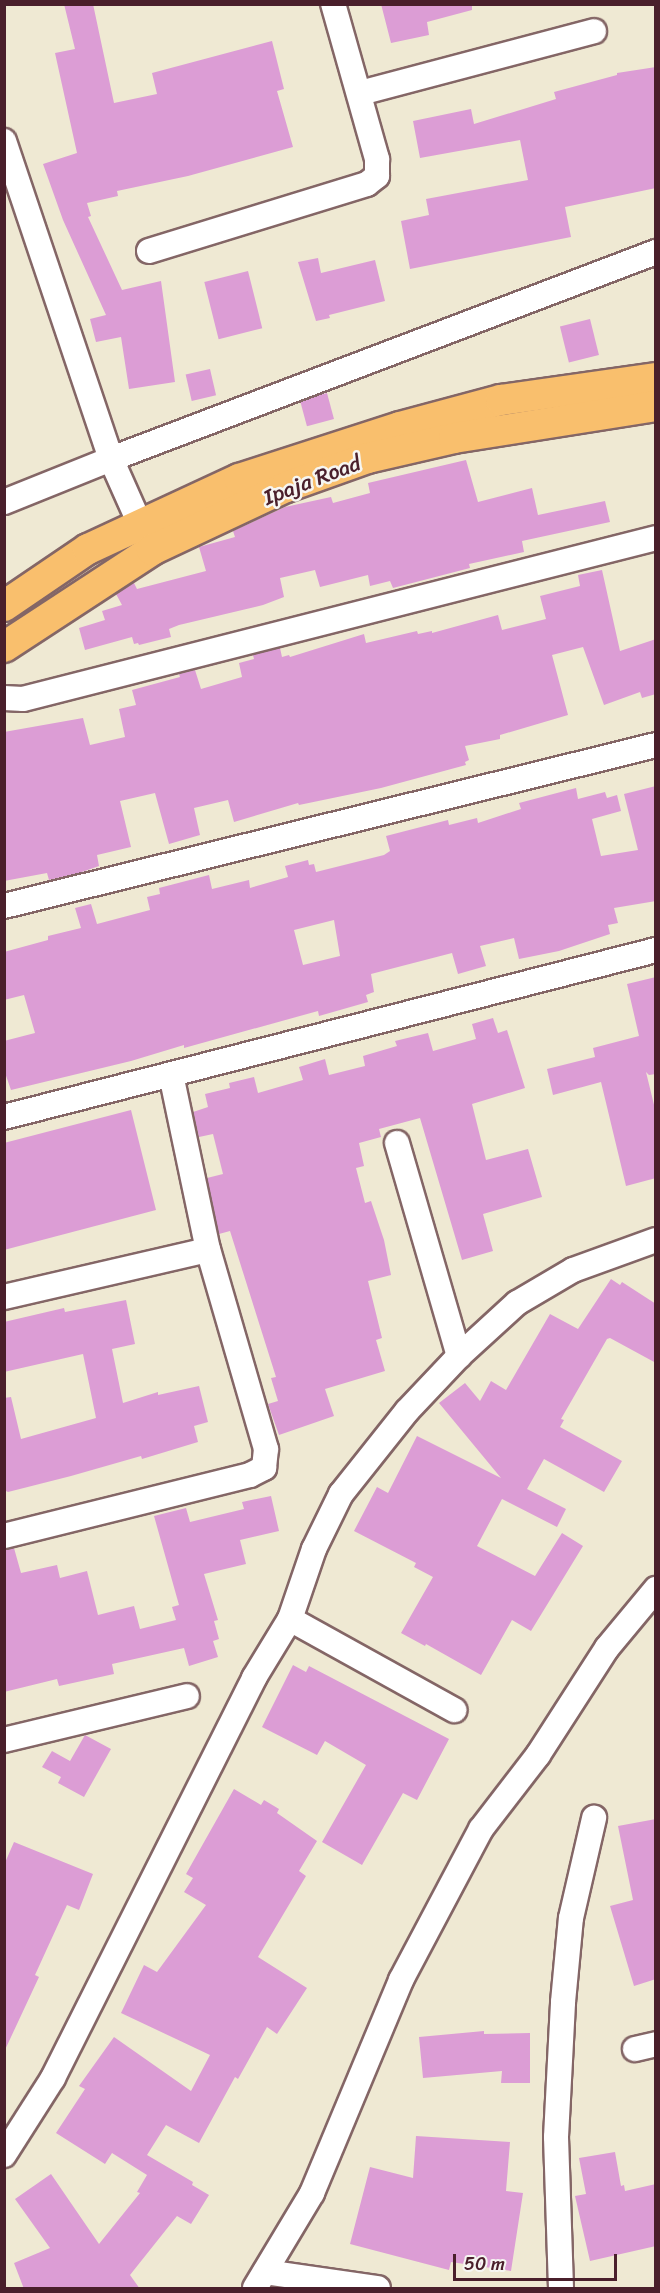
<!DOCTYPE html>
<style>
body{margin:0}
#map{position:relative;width:660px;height:2293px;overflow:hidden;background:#efe9d3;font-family:Sriracha,sans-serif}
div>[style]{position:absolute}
.building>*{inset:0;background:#dc9dd5;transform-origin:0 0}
.roads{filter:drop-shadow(2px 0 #846666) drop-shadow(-2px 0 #846666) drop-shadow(0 2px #846666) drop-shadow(0 -2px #846666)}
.minor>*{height:24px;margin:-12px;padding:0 12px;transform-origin:12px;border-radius:12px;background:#fff}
.major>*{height:30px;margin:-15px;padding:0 15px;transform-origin:15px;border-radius:15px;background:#f9bf6d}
span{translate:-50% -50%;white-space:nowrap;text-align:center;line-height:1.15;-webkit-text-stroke:5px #f6f6f2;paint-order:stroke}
.street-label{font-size:22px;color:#4a1f2b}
.frame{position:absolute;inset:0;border:6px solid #4a1f2b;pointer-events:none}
.scale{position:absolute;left:453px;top:2254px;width:164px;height:27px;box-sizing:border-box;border:3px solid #4a1f2b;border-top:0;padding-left:8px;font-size:18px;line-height:21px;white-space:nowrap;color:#4a1f2b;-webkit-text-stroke:4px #f6f6f2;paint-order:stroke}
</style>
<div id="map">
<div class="building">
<div style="clip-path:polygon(64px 4px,93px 4px,114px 103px,157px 94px,152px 73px,272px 41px,284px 89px,277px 91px,293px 147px,188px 176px,117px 191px,118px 196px,87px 203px,91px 216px,88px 217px,122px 290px,161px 281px,175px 382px,129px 389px,121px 337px,96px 342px,90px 319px,106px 315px,63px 220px,43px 164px,77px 153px,55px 53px,75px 49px)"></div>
<div style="clip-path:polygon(381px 4px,472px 4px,472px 10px,427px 22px,429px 35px,391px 43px)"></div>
<div style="clip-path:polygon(656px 67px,656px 188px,565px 207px,571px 237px,410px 269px,401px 221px,429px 215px,426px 199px,528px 180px,520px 140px,420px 158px,413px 121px,471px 109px,474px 124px,556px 99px,554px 92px,617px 75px,617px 73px)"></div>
<div style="clip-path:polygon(318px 258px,321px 273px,375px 260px,385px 301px,329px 315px,330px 318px,316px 321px,298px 262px)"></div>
<div style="left:248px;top:271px;width:59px;height:45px;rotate:76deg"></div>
<div style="left:590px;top:319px;width:37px;height:31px;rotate:76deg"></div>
<div style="left:210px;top:369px;width:27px;height:25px;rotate:77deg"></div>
<div style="left:327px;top:393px;width:27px;height:28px;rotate:75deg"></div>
<div style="clip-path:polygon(466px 460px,478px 502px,532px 488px,538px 515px,605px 501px,610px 522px,522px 541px,524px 552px,469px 564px,470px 568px,393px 588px,390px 581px,370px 586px,368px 575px,320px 587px,315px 570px,280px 578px,284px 597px,263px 605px,179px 625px,169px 629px,171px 637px,139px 645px,138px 643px,134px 644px,132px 637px,85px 650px,79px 628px,105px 620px,102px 611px,122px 605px,116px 594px,132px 584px,134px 583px,137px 589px,206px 571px,199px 547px,235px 537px,233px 531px,285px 507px,331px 497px,333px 503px,370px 493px,368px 483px)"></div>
<div style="clip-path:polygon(602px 570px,620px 651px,656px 639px,656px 694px,642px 698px,640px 692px,604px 705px,583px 647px,552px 655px,568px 715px,500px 735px,500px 739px,465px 746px,469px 760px,465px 762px,466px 765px,381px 788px,299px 805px,298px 803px,234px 822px,228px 800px,194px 808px,200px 835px,169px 844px,155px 793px,120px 801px,131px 847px,97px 855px,99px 866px,79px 873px,49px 880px,47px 873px,4px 881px,4px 732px,83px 718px,90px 745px,125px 737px,119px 709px,136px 705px,132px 690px,180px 677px,179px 674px,195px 670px,201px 689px,242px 677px,239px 663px,254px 659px,253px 655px,280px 648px,282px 657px,289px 655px,290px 657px,364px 634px,366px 643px,417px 631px,418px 634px,432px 631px,432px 633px,498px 615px,502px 630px,546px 619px,540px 596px,580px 586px,578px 575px)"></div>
<div style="clip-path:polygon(evenodd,656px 786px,656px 901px,614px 908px,618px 923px,608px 925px,610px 934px,559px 951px,519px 959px,514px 938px,480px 946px,486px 966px,458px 974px,452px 953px,371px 974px,374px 992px,366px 995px,368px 1002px,319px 1016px,318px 1011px,184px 1048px,184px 1045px,131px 1061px,11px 1090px,4px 1070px,4px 1041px,35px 1033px,24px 995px,4px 1000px,4px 952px,48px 940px,48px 936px,81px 928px,75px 908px,91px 904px,97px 924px,150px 910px,147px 897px,160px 894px,159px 888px,209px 875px,212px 889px,249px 880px,250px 888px,288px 877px,285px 866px,308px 860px,309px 865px,314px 864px,316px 872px,384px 855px,390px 851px,386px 836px,448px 820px,449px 825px,477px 818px,478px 823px,521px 809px,519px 803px,576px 788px,578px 799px,605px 792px,607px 798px,617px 795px,621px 811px,592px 819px,601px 856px,638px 850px,624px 794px,656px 786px,334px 920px,340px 956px,303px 965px,294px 930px,334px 920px)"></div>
<div style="clip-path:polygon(656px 977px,656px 1074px,649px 1075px,646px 1072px,656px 1113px,656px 1178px,626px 1186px,601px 1082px,553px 1095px,547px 1069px,595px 1057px,593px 1048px,639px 1036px,627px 984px)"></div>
<div style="clip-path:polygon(493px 1018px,498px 1033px,507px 1030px,525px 1088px,472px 1104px,486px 1160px,528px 1149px,542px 1197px,483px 1214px,493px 1251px,462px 1260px,420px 1118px,379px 1129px,381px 1137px,359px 1143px,364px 1166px,356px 1168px,365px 1203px,371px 1201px,384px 1240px,391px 1275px,368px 1281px,382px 1338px,376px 1340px,385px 1371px,325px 1389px,334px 1416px,279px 1435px,268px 1404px,278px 1401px,271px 1378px,276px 1377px,230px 1231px,219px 1234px,207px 1178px,223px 1174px,213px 1134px,199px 1137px,193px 1112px,208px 1107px,205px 1094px,230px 1088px,229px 1083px,254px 1077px,258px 1093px,303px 1080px,299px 1067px,325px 1059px,329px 1075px,365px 1066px,363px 1056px,397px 1046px,395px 1041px,428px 1033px,433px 1051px,476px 1039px,472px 1024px)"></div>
<div style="clip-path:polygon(131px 1110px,156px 1210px,4px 1250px,4px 1143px)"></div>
<div style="clip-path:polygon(611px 1279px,620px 1285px,622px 1282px,656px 1304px,656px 1363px,610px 1338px,607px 1339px,561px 1419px,564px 1420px,560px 1427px,622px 1461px,604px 1492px,544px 1459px,527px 1489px,566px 1509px,557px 1527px,502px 1499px,477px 1546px,535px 1576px,562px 1533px,583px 1546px,531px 1631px,512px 1620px,481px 1675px,426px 1644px,425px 1646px,401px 1633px,433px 1577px,414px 1567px,416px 1563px,354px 1531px,377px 1487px,388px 1493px,417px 1436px,501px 1478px,439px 1403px,465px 1383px,480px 1401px,491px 1381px,506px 1390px,550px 1314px,578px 1329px)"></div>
<div style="clip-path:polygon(126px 1300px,135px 1344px,112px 1349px,123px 1403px,158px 1392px,158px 1395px,199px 1386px,208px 1422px,194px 1426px,198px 1442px,142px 1459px,141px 1456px,71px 1476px,8px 1492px,4px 1490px,4px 1398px,11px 1397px,21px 1439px,96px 1418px,83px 1354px,4px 1372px,4px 1322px,64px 1308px,65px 1312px)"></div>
<div style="clip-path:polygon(271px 1496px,279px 1531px,240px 1540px,246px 1564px,204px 1574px,218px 1620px,214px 1621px,219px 1639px,213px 1641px,218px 1657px,189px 1666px,184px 1648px,112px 1664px,114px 1674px,59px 1686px,57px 1679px,4px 1692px,4px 1550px,14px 1548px,21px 1573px,57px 1565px,60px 1578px,87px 1571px,98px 1615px,134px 1606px,140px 1629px,176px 1620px,172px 1607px,179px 1605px,154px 1516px,186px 1508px,190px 1522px,244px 1509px,242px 1502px)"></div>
<div style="clip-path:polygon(293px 1665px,306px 1672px,309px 1666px,449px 1739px,417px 1800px,403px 1793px,362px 1865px,322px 1842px,366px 1765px,325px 1741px,317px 1755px,262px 1727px)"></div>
<div style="clip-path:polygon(85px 1735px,111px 1749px,84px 1797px,58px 1783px,61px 1777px,42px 1767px,52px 1751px,70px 1761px)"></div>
<div style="clip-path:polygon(234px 1789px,261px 1805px,264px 1800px,279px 1809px,277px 1813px,317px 1841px,299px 1871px,306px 1876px,258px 1957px,307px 1988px,277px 2034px,267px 2027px,238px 2079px,235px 2077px,199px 2143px,166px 2125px,147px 2155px,193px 2182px,192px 2185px,209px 2195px,191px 2224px,177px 2216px,130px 2275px,140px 2289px,24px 2289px,14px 2263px,50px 2248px,15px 2199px,51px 2174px,99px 2244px,140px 2193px,137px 2192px,147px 2175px,112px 2153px,105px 2164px,56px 2133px,85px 2089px,79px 2086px,114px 2037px,191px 2091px,210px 2055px,121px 2013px,144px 1965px,157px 1972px,206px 1905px,184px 1892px,193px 1878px,186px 1874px)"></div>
<div style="clip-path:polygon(656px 1819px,656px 1979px,634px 1986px,610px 1906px,633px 1900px,618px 1826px)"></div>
<div style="clip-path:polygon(14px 1842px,93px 1874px,79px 1910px,67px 1905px,35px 1975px,39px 1977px,4px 2052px,4px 1865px)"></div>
<div style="clip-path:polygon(484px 2031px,484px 2034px,530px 2033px,530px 2083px,501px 2083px,502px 2071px,423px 2078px,419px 2037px)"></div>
<div style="clip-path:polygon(416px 2136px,510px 2142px,506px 2191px,523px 2193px,511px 2271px,451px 2262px,449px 2270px,350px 2244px,370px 2167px,413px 2178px)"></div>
<div style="clip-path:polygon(615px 2152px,621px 2186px,624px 2185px,625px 2191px,656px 2184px,656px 2246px,590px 2261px,575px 2196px,586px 2194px,579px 2158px)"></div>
</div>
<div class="roads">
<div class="minor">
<div style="left:360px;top:93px;width:242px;rotate:-14.8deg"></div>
<div style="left:4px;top:141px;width:336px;rotate:71.4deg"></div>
<div style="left:111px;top:459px;width:71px;rotate:66deg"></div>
<div style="left:149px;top:251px;width:228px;rotate:-17.1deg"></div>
<div style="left:367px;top:184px;width:13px;rotate:-39deg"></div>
<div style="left:377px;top:176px;width:17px;rotate:-90deg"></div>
<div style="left:377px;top:159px;width:161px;rotate:-105.8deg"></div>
<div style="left:4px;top:502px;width:115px;rotate:-21.9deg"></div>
<div style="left:111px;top:459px;width:583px;rotate:-20.8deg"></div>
<div style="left:4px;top:698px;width:19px;rotate:3deg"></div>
<div style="left:23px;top:699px;width:653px;rotate:-14.27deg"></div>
<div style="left:4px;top:906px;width:672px;rotate:-13.87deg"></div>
<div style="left:4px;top:1117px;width:673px;rotate:-14.37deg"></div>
<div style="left:397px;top:1143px;width:222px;rotate:73.8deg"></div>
<div style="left:4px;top:1297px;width:209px;rotate:-13deg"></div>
<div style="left:4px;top:1536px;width:253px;rotate:-13.9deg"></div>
<div style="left:250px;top:1475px;width:16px;rotate:-27deg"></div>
<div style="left:264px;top:1468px;width:19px;rotate:-84deg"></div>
<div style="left:266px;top:1449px;width:207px;rotate:-106.2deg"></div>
<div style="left:208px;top:1250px;width:179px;rotate:-101.9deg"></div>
<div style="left:290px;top:1619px;width:188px;rotate:29deg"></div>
<div style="left:4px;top:1740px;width:188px;rotate:-13.5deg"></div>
<div style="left:635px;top:2049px;width:22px;rotate:-13deg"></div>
<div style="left:4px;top:2155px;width:91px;rotate:-57.5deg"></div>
<div style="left:53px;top:2078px;width:448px;rotate:-63.3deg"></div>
<div style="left:254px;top:1678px;width:69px;rotate:-58.6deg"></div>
<div style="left:290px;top:1619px;width:74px;rotate:-71.1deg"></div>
<div style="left:314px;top:1549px;width:61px;rotate:-63.9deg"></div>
<div style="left:341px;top:1494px;width:106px;rotate:-51.5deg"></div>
<div style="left:407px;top:1411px;width:76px;rotate:-46.6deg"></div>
<div style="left:459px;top:1356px;width:79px;rotate:-42.4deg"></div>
<div style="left:517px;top:1303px;width:65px;rotate:-30.5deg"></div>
<div style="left:573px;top:1270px;width:88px;rotate:-19.9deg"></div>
<div style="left:265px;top:2272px;width:114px;rotate:8.1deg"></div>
<div style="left:255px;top:2288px;width:111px;rotate:-59deg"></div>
<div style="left:312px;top:2193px;width:231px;rotate:-67.3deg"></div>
<div style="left:401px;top:1980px;width:171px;rotate:-62.1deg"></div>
<div style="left:481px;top:1829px;width:93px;rotate:-52.4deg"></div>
<div style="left:538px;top:1755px;width:127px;rotate:-57.2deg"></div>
<div style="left:607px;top:1648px;width:77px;rotate:-50.3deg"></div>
<div style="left:561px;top:2288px;width:151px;rotate:-91.9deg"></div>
<div style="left:556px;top:2137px;width:135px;rotate:-87deg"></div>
<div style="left:563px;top:2002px;width:84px;rotate:-84.6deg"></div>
<div style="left:571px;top:1918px;width:103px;rotate:-77deg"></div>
</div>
<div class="major">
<div style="left:4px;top:606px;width:102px;rotate:-34.2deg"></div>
<div style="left:88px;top:549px;width:166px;rotate:-24.9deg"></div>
<div style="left:239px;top:479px;width:169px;rotate:-17.9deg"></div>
<div style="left:400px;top:427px;width:105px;rotate:-15deg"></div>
<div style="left:501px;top:400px;width:157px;rotate:-8.1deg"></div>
<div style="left:4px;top:647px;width:177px;rotate:-33.2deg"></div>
<div style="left:152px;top:550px;width:148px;rotate:-25.2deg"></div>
<div style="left:286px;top:487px;width:87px;rotate:-19.5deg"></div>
<div style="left:368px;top:458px;width:88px;rotate:-13.1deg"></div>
<div style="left:454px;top:438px;width:205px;rotate:-9deg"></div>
</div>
</div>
<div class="street-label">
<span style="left:312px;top:480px;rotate:-21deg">Ipaja Road</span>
</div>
<div class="frame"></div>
<div class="scale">50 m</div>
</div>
